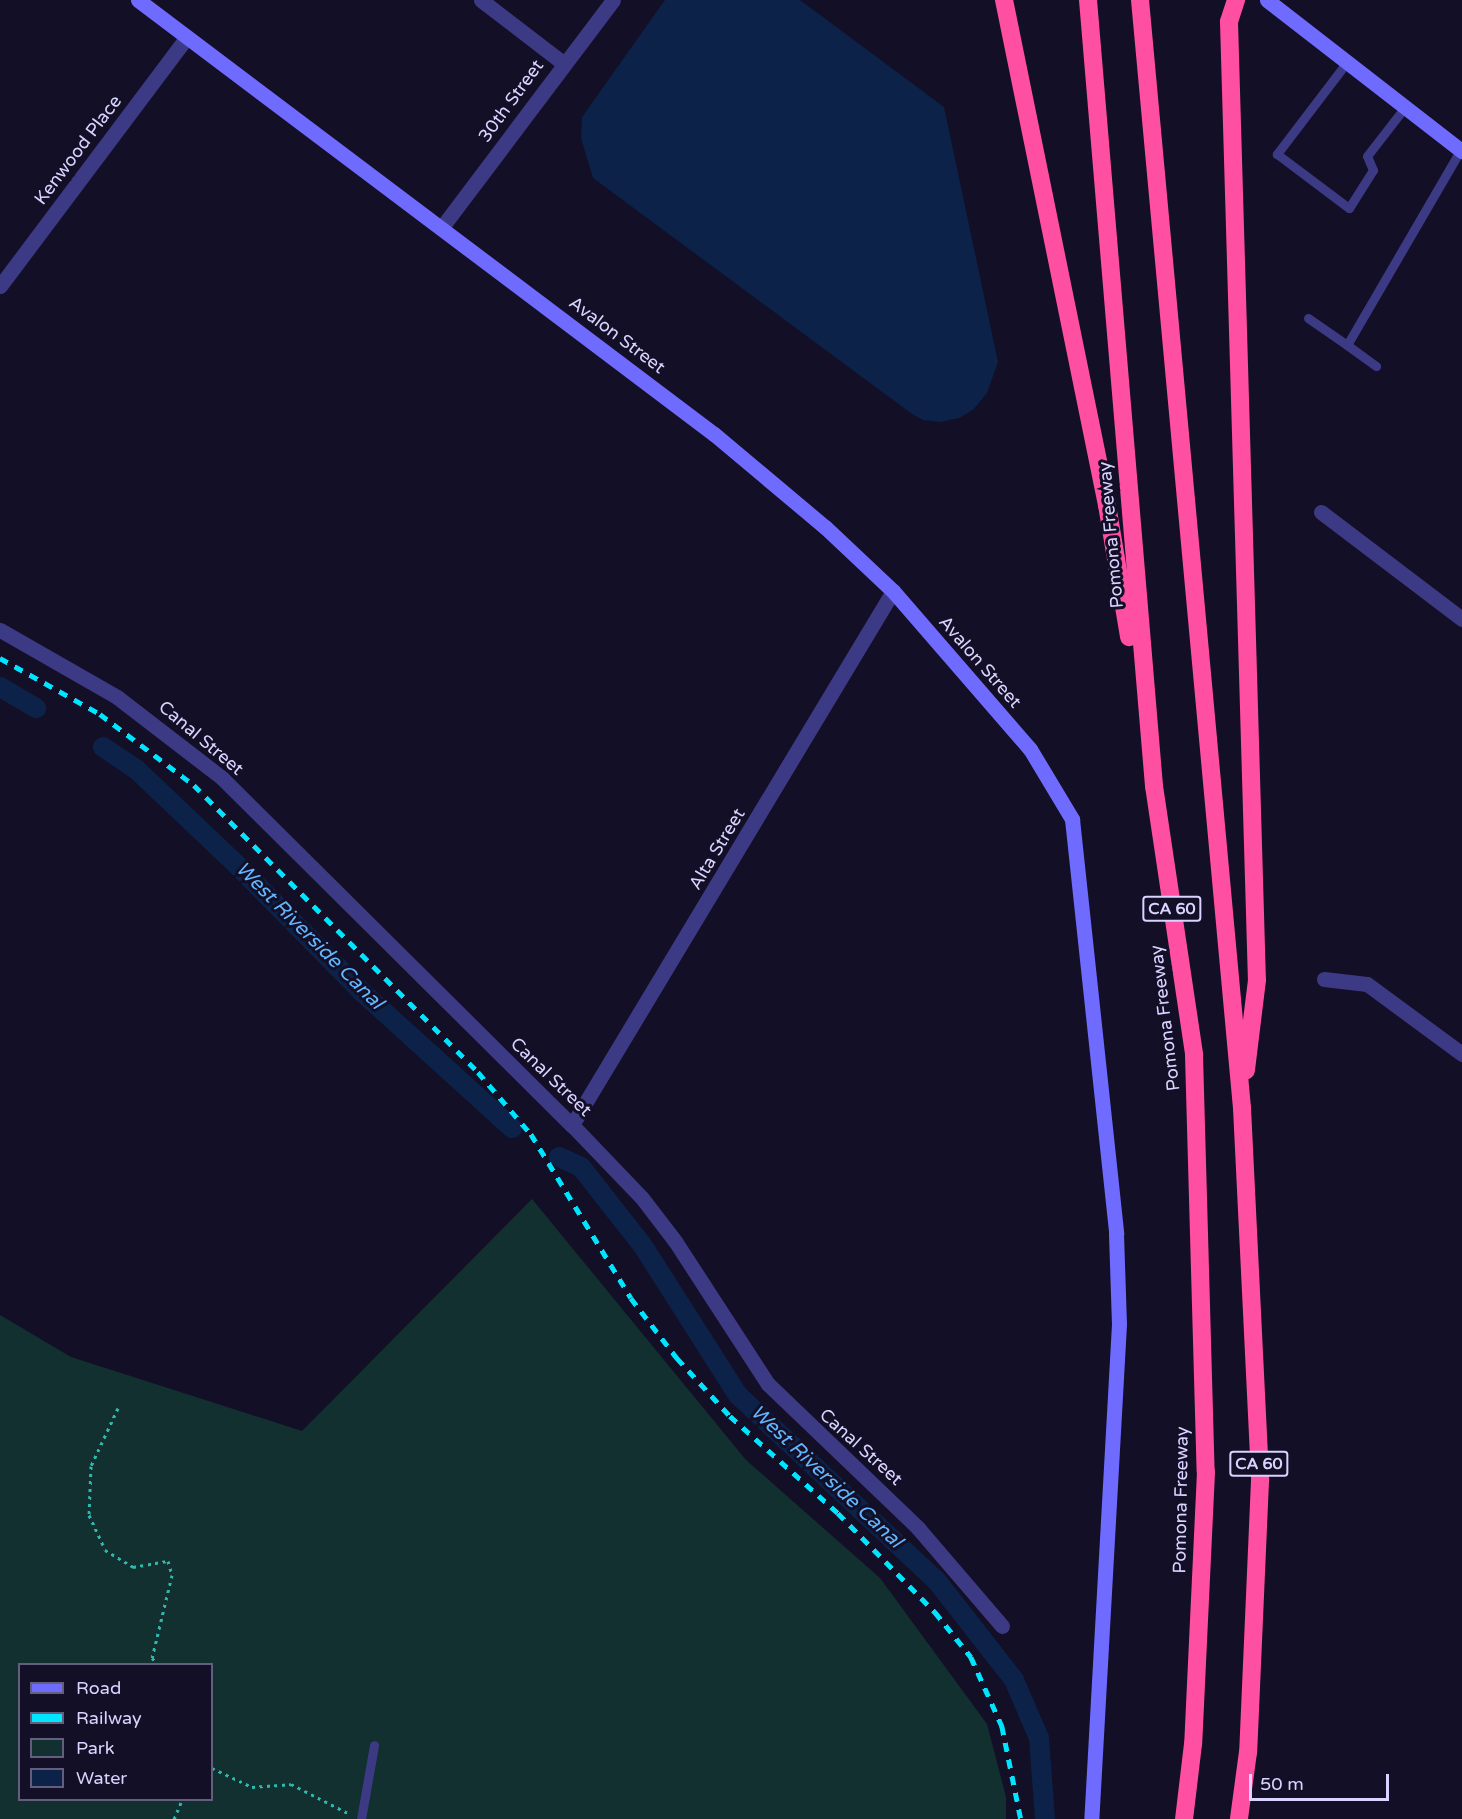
<!DOCTYPE html>
<style>
body{margin:0}
#map{position:relative;width:1462px;height:1819px;overflow:hidden;background:#130f26;font-family:"Varela Round",sans-serif}
div>[style]{position:absolute}
.green>*{inset:0;background:#12302f}
.water>*{inset:0;background:#0c2248}
.canal>*{height:20px;margin:-10px;padding:0 10px;transform-origin:10px;border-radius:10px;background:#0c2248}
.path>*{height:3px;margin-top:-1.5px;transform-origin:0;background:repeating-linear-gradient(90deg,#2fb8b0 0 3px,transparent 0 7.5px)}
.lane>*{height:9px;margin:-4.5px;padding:0 4.5px;transform-origin:4.5px;border-radius:4.5px;background:#3d3a85}
.street>*{height:15px;margin:-7.5px;padding:0 7.5px;transform-origin:7.5px;border-radius:7.5px;background:#3d3a85}
.secondary>*{height:15px;margin:-7.5px;padding:0 7.5px;transform-origin:7.5px;border-radius:7.5px;background:#6f6bff}
.highway>*{height:18px;margin:-9px;padding:0 9px;transform-origin:9px;border-radius:9px;background:#ff4fa3}
.rail>*{height:4.5px;margin-top:-2.25px;transform-origin:0;background:repeating-linear-gradient(90deg,#00e5ff 0 9px,transparent 0 17px)}
span{translate:-50% -50%;white-space:nowrap;text-align:center;line-height:1.15;-webkit-text-stroke:6px #130f26;paint-order:stroke}
.shield-label span{padding:2px 4px;background:#130f26;border:2px solid;border-radius:4px;-webkit-text-stroke-width:0}
.shield-label{font-size:16px;color:#d9d4ff;font-weight:700}
.street-label{font-size:18px;color:#d9d4ff}
.water-label{font-size:20px;color:#62b6ff;font-style:italic}
.legend{position:absolute;left:18px;top:1663px;width:195px;height:138px;box-sizing:border-box;background:#130f26;border:2px solid #625e7d;margin:0;padding:8px 10px;list-style:none;font-size:18px;color:#d9d4ff}
.legend li{display:flex;align-items:center;gap:12px;height:30px}
.legend b{width:30px;border:2px solid #625e7d}
.scale{position:absolute;left:1249px;top:1774px;width:140px;height:27px;box-sizing:border-box;border:3px solid #d9d4ff;border-top:0;padding-left:8px;font-size:18px;line-height:21px;white-space:nowrap;color:#d9d4ff;-webkit-text-stroke:4px #130f26;paint-order:stroke}
</style>
<div id="map">
<div class="green">
<div style="clip-path:polygon(evenodd,532px 1199px,746px 1460px,880px 1578px,987px 1724px,1006px 1797px,1006px 1819px,0 1819px,0 1315px,71px 1357px,302px 1431px,532px 1199px,20px 1664px,212px 1664px,212px 1800px,20px 1800px,20px 1664px)"></div>
</div>
<div class="water">
<div style="clip-path:polygon(665px 0,800px 0,944px 107px,998px 362px,987px 393px,973px 410px,959px 418px,940px 422px,923px 420px,912px 414px,593px 178px,581px 138px,582px 117px)"></div>
</div>
<div class="canal">
<div style="left:0;top:687px;width:42px;rotate:30.3deg"></div>
<div style="left:103px;top:747px;width:40px;rotate:34deg"></div>
<div style="left:136px;top:769px;width:131px;rotate:43.5deg"></div>
<div style="left:231px;top:859px;width:185px;rotate:45.4deg"></div>
<div style="left:361px;top:991px;width:204px;rotate:42.2deg"></div>
<div style="left:559px;top:1157px;width:24px;rotate:24deg"></div>
<div style="left:581px;top:1167px;width:100px;rotate:51.9deg"></div>
<div style="left:643px;top:1246px;width:177px;rotate:57.5deg"></div>
<div style="left:738px;top:1395px;width:271px;rotate:43.1deg"></div>
<div style="left:936px;top:1580px;width:127px;rotate:52deg"></div>
<div style="left:1014px;top:1680px;width:63px;rotate:66.7deg"></div>
<div style="left:1039px;top:1738px;width:81px;rotate:85.8deg"></div>
</div>
<div class="path">
<div style="left:118px;top:1408px;width:64px;rotate:115deg"></div>
<div style="left:91px;top:1466px;width:49px;rotate:92.3deg"></div>
<div style="left:89px;top:1515px;width:38px;rotate:65deg"></div>
<div style="left:105px;top:1550px;width:33px;rotate:31deg"></div>
<div style="left:133px;top:1567px;width:36px;rotate:-10deg"></div>
<div style="left:168px;top:1561px;width:15px;rotate:74deg"></div>
<div style="left:172px;top:1575px;width:85px;rotate:103.5deg"></div>
<div style="left:152px;top:1658px;width:8px;rotate:45deg"></div>
<div style="left:212px;top:1768px;width:44px;rotate:25.4deg"></div>
<div style="left:252px;top:1787px;width:39px;rotate:-4deg"></div>
<div style="left:291px;top:1784px;width:64px;rotate:27deg"></div>
<div style="left:174px;top:1819px;width:21px;rotate:-67deg"></div>
</div>
<div class="lane">
<div style="left:1347px;top:62px;width:116px;rotate:127.3deg"></div>
<div style="left:1277px;top:154px;width:90px;rotate:36.9deg"></div>
<div style="left:1349px;top:208px;width:45px;rotate:-57.7deg"></div>
<div style="left:1373px;top:170px;width:15px;rotate:-113deg"></div>
<div style="left:1367px;top:156px;width:62px;rotate:-52.2deg"></div>
<div style="left:1308px;top:318px;width:47px;rotate:34.7deg"></div>
<div style="left:1347px;top:345px;width:227px;rotate:-59.8deg"></div>
<div style="left:1347px;top:345px;width:36px;rotate:36deg"></div>
<div style="left:361px;top:1819px;width:75px;rotate:-80deg"></div>
</div>
<div class="street">
<div style="left:481px;top:0;width:103px;rotate:37.5deg"></div>
<div style="left:442px;top:227px;width:284px;rotate:-53deg"></div>
<div style="left:0;top:286px;width:311px;rotate:-53.1deg"></div>
<div style="left:1321px;top:512px;width:177px;rotate:37.2deg"></div>
<div style="left:0;top:630px;width:135px;rotate:29.8deg"></div>
<div style="left:117px;top:697px;width:133px;rotate:37.6deg"></div>
<div style="left:222px;top:778px;width:493px;rotate:44.8deg"></div>
<div style="left:572px;top:1125px;width:101px;rotate:46.2deg"></div>
<div style="left:642px;top:1198px;width:54px;rotate:52.5deg"></div>
<div style="left:675px;top:1241px;width:171px;rotate:57deg"></div>
<div style="left:768px;top:1384px;width:208px;rotate:43.8deg"></div>
<div style="left:918px;top:1528px;width:129px;rotate:49.4deg"></div>
<div style="left:1324px;top:979px;width:43px;rotate:6.6deg"></div>
<div style="left:1367px;top:984px;width:118px;rotate:36.4deg"></div>
<div style="left:572px;top:1125px;width:623px;rotate:-58.99deg"></div>
</div>
<div class="secondary">
<div style="left:138px;top:0;width:721px;rotate:37deg"></div>
<div style="left:714px;top:434px;width:145px;rotate:40deg"></div>
<div style="left:825px;top:527px;width:93px;rotate:43.3deg"></div>
<div style="left:893px;top:591px;width:209px;rotate:49.1deg"></div>
<div style="left:1030px;top:749px;width:82px;rotate:59deg"></div>
<div style="left:1072px;top:819px;width:417px;rotate:83.9deg"></div>
<div style="left:1116px;top:1234px;width:90px;rotate:88.1deg"></div>
<div style="left:1119px;top:1324px;width:496px;rotate:93.2deg"></div>
<div style="left:1267px;top:0;width:247px;rotate:37.8deg"></div>
</div>
<div class="highway">
<div style="left:1004px;top:0;width:515px;rotate:78.47deg"></div>
<div style="left:1107px;top:505px;width:134px;rotate:80.5deg"></div>
<div style="left:1088px;top:0;width:789px;rotate:85.2deg"></div>
<div style="left:1154px;top:786px;width:272px;rotate:81.5deg"></div>
<div style="left:1194px;top:1055px;width:417px;rotate:88.4deg"></div>
<div style="left:1206px;top:1472px;width:272px;rotate:92.7deg"></div>
<div style="left:1193px;top:1744px;width:76px;rotate:96.8deg"></div>
<div style="left:1140px;top:0;width:1113px;rotate:84.74deg"></div>
<div style="left:1242px;top:1108px;width:373px;rotate:87.2deg"></div>
<div style="left:1260px;top:1481px;width:271px;rotate:92.5deg"></div>
<div style="left:1248px;top:1752px;width:68px;rotate:97.7deg"></div>
<div style="left:1236px;top:0;width:23px;rotate:108deg"></div>
<div style="left:1229px;top:22px;width:958px;rotate:88.33deg"></div>
<div style="left:1257px;top:980px;width:91px;rotate:97deg"></div>
</div>
<div class="rail">
<div style="left:0;top:658px;width:115px;rotate:29.2deg"></div>
<div style="left:100px;top:714px;width:118px;rotate:37.1deg"></div>
<div style="left:194px;top:785px;width:404px;rotate:45.3deg"></div>
<div style="left:478px;top:1072px;width:82px;rotate:49.5deg"></div>
<div style="left:531px;top:1134px;width:192px;rotate:58.6deg"></div>
<div style="left:631px;top:1298px;width:76px;rotate:52.5deg"></div>
<div style="left:677px;top:1358px;width:79px;rotate:47.6deg"></div>
<div style="left:730px;top:1416px;width:145px;rotate:41.9deg"></div>
<div style="left:838px;top:1513px;width:139px;rotate:45.6deg"></div>
<div style="left:935px;top:1612px;width:58px;rotate:51.3deg"></div>
<div style="left:971px;top:1657px;width:76px;rotate:65.8deg"></div>
<div style="left:1002px;top:1726px;width:95px;rotate:78.5deg"></div>
</div>
<div class="shield-label">
<span style="left:1172px;top:909px">CA 60</span>
<span style="left:1259px;top:1464px">CA 60</span>
</div>
<div class="street-label">
<span style="left:511px;top:101px;rotate:-54deg">30th Street</span>
<span style="left:78px;top:150px;rotate:-53deg">Kenwood Place</span>
<span style="left:617px;top:335px;rotate:37deg">Avalon Street</span>
<span style="left:1111px;top:535px;rotate:-95deg">Pomona Freeway</span>
<span style="left:980px;top:662px;rotate:49deg">Avalon Street</span>
<span style="left:201px;top:738px;rotate:40deg">Canal Street</span>
<span style="left:717px;top:849px;rotate:-59deg">Alta Street</span>
<span style="left:1165px;top:1018px;rotate:-97deg">Pomona Freeway</span>
<span style="left:551px;top:1077px;rotate:44deg">Canal Street</span>
<span style="left:861px;top:1447px;rotate:42deg">Canal Street</span>
<span style="left:1181px;top:1500px;rotate:-89deg">Pomona Freeway</span>
</div>
<div class="water-label">
<span style="left:309px;top:936px;rotate:45deg">West Riverside Canal</span>
<span style="left:826px;top:1477px;rotate:43deg">West Riverside Canal</span>
</div>
<ul class="legend">
<li><b style="height:8px;background:#6f6bff"></b>Road</li>
<li><b style="height:8px;background:#00e5ff"></b>Railway</li>
<li><b style="height:16px;background:#12302f"></b>Park</li>
<li><b style="height:16px;background:#0c2248"></b>Water</li>
</ul>
<div class="scale">50 m</div>
</div>
